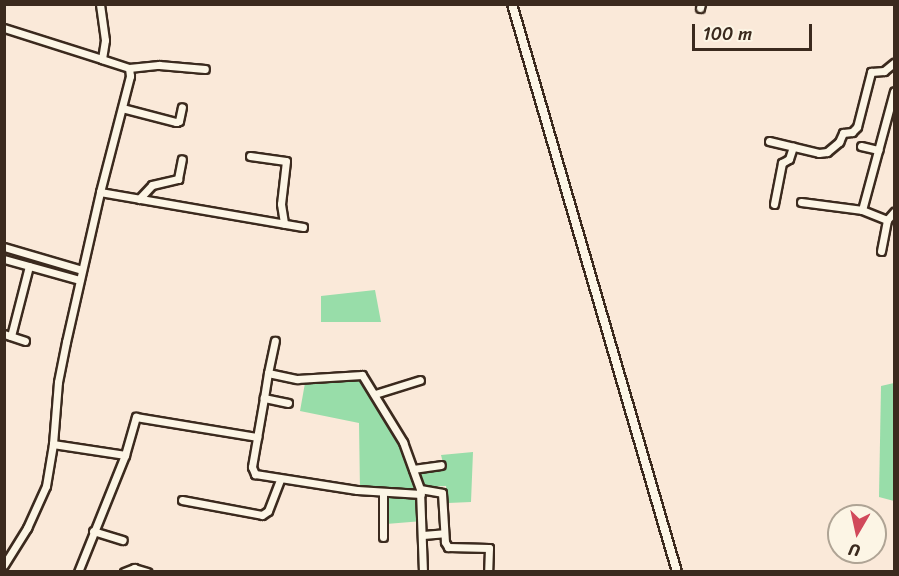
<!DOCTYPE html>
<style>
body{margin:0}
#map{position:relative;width:899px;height:576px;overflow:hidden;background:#fae9d9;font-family:Sriracha,sans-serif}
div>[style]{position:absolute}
.green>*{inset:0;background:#98dda9}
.roads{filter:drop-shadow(2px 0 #3b2a1e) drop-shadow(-2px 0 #3b2a1e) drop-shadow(0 2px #3b2a1e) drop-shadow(0 -2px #3b2a1e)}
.minor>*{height:7px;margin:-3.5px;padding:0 3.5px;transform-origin:3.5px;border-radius:3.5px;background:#fcf5e5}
.tertiary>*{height:8px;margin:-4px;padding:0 4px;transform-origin:4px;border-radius:4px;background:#fcf5e5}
span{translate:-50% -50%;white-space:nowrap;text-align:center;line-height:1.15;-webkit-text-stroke:4.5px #fcf5e5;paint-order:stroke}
.frame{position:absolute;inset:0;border:6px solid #3b2a1e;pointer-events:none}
.north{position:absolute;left:827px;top:504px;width:60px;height:60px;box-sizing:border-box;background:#fcf5e5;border:2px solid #afa495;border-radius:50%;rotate:189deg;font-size:16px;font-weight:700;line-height:24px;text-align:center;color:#3b2a1e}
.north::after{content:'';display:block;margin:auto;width:21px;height:27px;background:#d1495b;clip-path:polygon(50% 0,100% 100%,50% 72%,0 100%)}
.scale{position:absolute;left:692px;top:24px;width:120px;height:27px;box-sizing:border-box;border:3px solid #3b2a1e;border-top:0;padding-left:8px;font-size:18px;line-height:21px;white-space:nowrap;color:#3b2a1e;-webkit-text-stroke:4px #fcf5e5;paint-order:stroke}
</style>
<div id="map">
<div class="green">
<div style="clip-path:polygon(375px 290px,381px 322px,321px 322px,321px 296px)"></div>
<div style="clip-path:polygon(362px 372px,418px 470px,444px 467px,441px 455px,473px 452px,471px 502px,448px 503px,446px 486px,422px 487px,423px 521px,386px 524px,389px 495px,360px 492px,359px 423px,300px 411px,305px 383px)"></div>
<div style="clip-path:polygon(894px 383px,894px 501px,879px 497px,881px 386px)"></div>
</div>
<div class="roads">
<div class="minor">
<div style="left:700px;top:8px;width:4px;rotate:-76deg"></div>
<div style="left:4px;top:28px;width:103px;rotate:17.6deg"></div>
<div style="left:129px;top:68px;width:30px;rotate:-6deg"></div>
<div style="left:159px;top:65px;width:46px;rotate:5deg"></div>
<div style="left:122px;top:108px;width:56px;rotate:14.5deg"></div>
<div style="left:176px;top:122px;width:3px;rotate:-18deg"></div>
<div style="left:179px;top:121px;width:14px;rotate:-78deg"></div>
<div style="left:769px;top:141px;width:51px;rotate:13.5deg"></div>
<div style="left:819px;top:153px;width:8px;rotate:-7deg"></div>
<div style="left:827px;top:152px;width:16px;rotate:-40deg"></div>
<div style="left:839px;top:142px;width:10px;rotate:-66deg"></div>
<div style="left:843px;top:133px;width:9px;rotate:-6deg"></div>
<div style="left:852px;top:132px;width:7px;rotate:-45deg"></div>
<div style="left:857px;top:127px;width:57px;rotate:-75.7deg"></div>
<div style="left:871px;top:72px;width:13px;rotate:-4deg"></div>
<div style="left:884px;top:71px;width:13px;rotate:-39deg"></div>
<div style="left:861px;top:146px;width:18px;rotate:13deg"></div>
<div style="left:250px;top:156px;width:36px;rotate:8deg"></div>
<div style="left:286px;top:161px;width:43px;rotate:96.6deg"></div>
<div style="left:281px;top:204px;width:20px;rotate:81deg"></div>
<div style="left:100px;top:192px;width:206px;rotate:9.8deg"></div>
<div style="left:139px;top:199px;width:19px;rotate:-47deg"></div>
<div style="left:152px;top:185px;width:27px;rotate:-13deg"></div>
<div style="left:178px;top:179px;width:20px;rotate:-79deg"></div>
<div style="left:801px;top:202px;width:62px;rotate:7.5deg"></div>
<div style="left:862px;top:210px;width:27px;rotate:22deg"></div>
<div style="left:887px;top:220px;width:11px;rotate:-49deg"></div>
<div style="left:774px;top:204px;width:42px;rotate:-79deg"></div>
<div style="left:782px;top:163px;width:8px;rotate:-30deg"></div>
<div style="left:789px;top:159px;width:13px;rotate:-72deg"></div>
<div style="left:862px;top:210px;width:123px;rotate:-74.9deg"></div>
<div style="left:4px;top:247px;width:81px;rotate:16.4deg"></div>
<div style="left:881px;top:251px;width:32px;rotate:-79deg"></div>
<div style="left:4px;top:259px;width:78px;rotate:15.6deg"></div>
<div style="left:4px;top:334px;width:22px;rotate:18deg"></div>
<div style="left:11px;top:336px;width:72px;rotate:-75.6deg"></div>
<div style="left:268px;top:373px;width:33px;rotate:-78deg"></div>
<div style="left:375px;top:394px;width:47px;rotate:-17.3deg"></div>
<div style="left:264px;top:398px;width:25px;rotate:-81deg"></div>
<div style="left:268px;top:373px;width:30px;rotate:12deg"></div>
<div style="left:297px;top:379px;width:65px;rotate:-3.5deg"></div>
<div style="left:362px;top:375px;width:79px;rotate:58.5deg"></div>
<div style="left:403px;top:442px;width:50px;rotate:70.1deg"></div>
<div style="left:288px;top:403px;width:25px;rotate:-168deg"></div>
<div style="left:264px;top:398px;width:70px;rotate:99.9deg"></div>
<div style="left:252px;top:467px;width:8px;rotate:67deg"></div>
<div style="left:255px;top:474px;width:103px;rotate:8.9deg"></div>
<div style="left:357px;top:490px;width:64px;rotate:3.6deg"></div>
<div style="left:53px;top:444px;width:73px;rotate:8.7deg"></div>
<div style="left:413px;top:469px;width:28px;rotate:-8deg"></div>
<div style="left:383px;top:492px;width:45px;rotate:90deg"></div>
<div style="left:182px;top:500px;width:81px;rotate:10.6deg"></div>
<div style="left:262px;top:515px;width:7px;rotate:-34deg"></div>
<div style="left:268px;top:511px;width:33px;rotate:-69deg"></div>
<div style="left:93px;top:531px;width:31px;rotate:17deg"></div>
<div style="left:423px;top:535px;width:21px;rotate:-5deg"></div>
<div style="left:4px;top:565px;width:44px;rotate:-58.1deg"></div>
<div style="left:27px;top:528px;width:46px;rotate:-65.7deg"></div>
<div style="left:46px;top:486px;width:43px;rotate:-80.5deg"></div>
<div style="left:53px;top:444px;width:62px;rotate:-85.4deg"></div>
<div style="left:58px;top:382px;width:41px;rotate:-78.7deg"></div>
<div style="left:66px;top:342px;width:154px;rotate:-77.2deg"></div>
<div style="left:100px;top:192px;width:120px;rotate:-75.5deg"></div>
<div style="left:130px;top:76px;width:8px;rotate:-97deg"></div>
<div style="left:129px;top:68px;width:28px;rotate:-162deg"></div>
<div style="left:102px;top:59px;width:19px;rotate:-81deg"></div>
<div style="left:105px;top:40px;width:36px;rotate:-98deg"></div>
<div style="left:78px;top:572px;width:126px;rotate:-68.1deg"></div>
<div style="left:125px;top:455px;width:40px;rotate:-74deg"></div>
<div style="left:136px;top:417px;width:123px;rotate:9.4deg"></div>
<div style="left:124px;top:572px;width:11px;rotate:-22deg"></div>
<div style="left:134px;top:568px;width:14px;rotate:17deg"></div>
<div style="left:423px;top:572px;width:83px;rotate:-92.1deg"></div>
<div style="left:420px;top:489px;width:22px;rotate:10deg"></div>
<div style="left:442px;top:493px;width:49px;rotate:86.5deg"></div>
<div style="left:445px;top:542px;width:6px;rotate:59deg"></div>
<div style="left:448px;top:547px;width:41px;rotate:1.4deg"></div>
<div style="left:489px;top:548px;width:24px;rotate:92deg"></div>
</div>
<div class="tertiary">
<div style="left:512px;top:4px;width:591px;rotate:73.8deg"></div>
</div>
</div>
<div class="frame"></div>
<div class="north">U</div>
<div class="scale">100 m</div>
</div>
